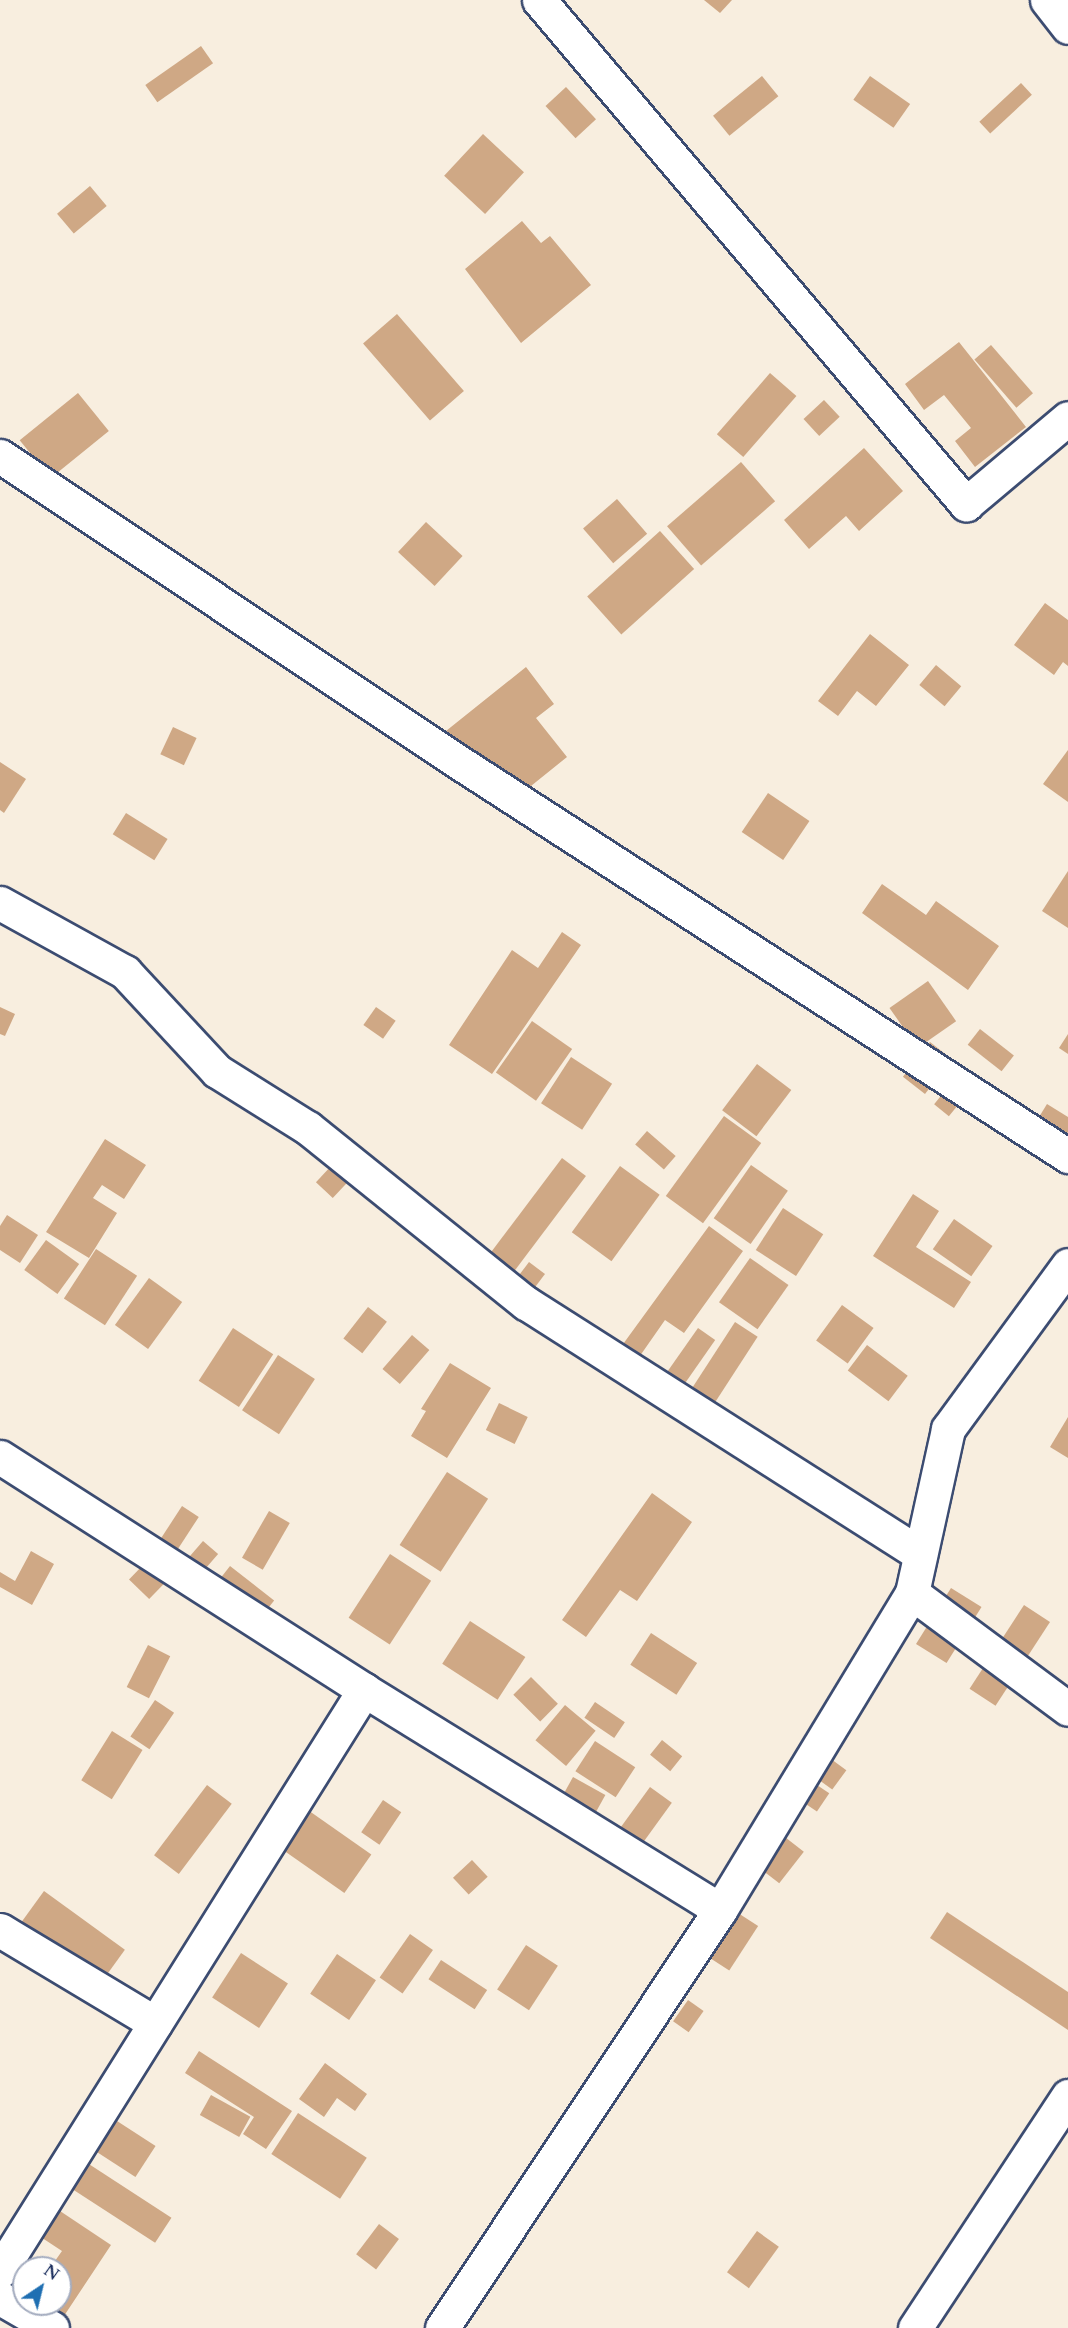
<!DOCTYPE html>
<style>
body{margin:0}
#map{position:relative;width:1068px;height:2328px;overflow:hidden;background:#f8eedf;font-family:Cardo,serif}
div>[style]{position:absolute}
.building>*{inset:0;background:#cfa885;transform-origin:0 0}
.roads{filter:drop-shadow(2px 0 #3c4c71) drop-shadow(-2px 0 #3c4c71) drop-shadow(0 2px #3c4c71) drop-shadow(0 -2px #3c4c71)}
.minor>*{height:33px;margin:-16.5px;padding:0 16.5px;transform-origin:16.5px;border-radius:16.5px;background:#fff}
.tertiary>*{height:33px;margin:-16.5px;padding:0 16.5px;transform-origin:16.5px;border-radius:16.5px;background:#fff}
span{translate:-50% -50%;white-space:nowrap;text-align:center;line-height:1.15;-webkit-text-stroke:4.5px #fff;paint-order:stroke}
.north{position:absolute;left:12px;top:2256px;width:60px;height:60px;box-sizing:border-box;background:#fff;border:2px solid #a4acbf;border-radius:50%;rotate:35deg;font-size:16px;font-weight:700;line-height:24px;text-align:center;color:#1b2f5e}
.north::after{content:'';display:block;margin:auto;width:21px;height:27px;background:#1f6fb2;clip-path:polygon(50% 0,100% 100%,50% 72%,0 100%)}
</style>
<div id="map">
<div class="building">
<div style="clip-path:polygon(704px 0,732px 0,720px 13px)"></div>
<div style="left:201px;top:46px;width:21px;height:68px;rotate:55deg"></div>
<div style="left:762px;top:76px;width:26px;height:63px;rotate:51deg"></div>
<div style="left:870px;top:76px;width:49px;height:29px;rotate:35deg"></div>
<div style="left:1021px;top:83px;width:16px;height:57px;rotate:47deg"></div>
<div style="left:566px;top:87px;width:44px;height:28px;rotate:47deg"></div>
<div style="left:483px;top:134px;width:56px;height:57px;rotate:43deg"></div>
<div style="left:90px;top:186px;width:26px;height:43px;rotate:50deg"></div>
<div style="clip-path:polygon(522px 221px,541px 243px,550px 236px,591px 285px,521px 343px,465px 269px)"></div>
<div style="left:397px;top:314px;width:102px;height:45px;rotate:49deg"></div>
<div style="clip-path:polygon(959px 342px,1026px 427px,975px 467px,955px 441px,971px 428px,944px 395px,924px 410px,905px 384px)"></div>
<div style="left:991px;top:345px;width:64px;height:22px;rotate:49deg"></div>
<div style="left:770px;top:373px;width:35px;height:81px;rotate:41deg"></div>
<div style="left:78px;top:393px;width:49px;height:75px;rotate:51deg"></div>
<div style="left:824px;top:400px;width:23px;height:28px;rotate:47deg"></div>
<div style="clip-path:polygon(864px 448px,903px 491px,859px 531px,846px 516px,809px 549px,784px 520px)"></div>
<div style="left:741px;top:462px;width:52px;height:98px;rotate:49deg"></div>
<div style="left:617px;top:499px;width:46px;height:45px;rotate:49deg"></div>
<div style="left:426px;top:522px;width:50px;height:41px;rotate:43deg"></div>
<div style="left:660px;top:531px;width:51px;height:98px;rotate:48deg"></div>
<div style="clip-path:polygon(1045px 603px,1068px 620px,1068px 666px,1063px 662px,1054px 675px,1014px 645px)"></div>
<div style="clip-path:polygon(870px 634px,909px 665px,876px 706px,857px 691px,838px 716px,818px 701px)"></div>
<div style="left:936px;top:665px;width:33px;height:26px;rotate:40deg"></div>
<div style="clip-path:polygon(526px 667px,554px 704px,536px 718px,567px 757px,501px 810px,441px 735px)"></div>
<div style="left:173px;top:727px;width:26px;height:30px;rotate:25deg"></div>
<div style="clip-path:polygon(1068px 750px,1068px 802px,1043px 784px)"></div>
<div style="clip-path:polygon(0 762px,26px 779px,4px 813px,0 810px)"></div>
<div style="left:768px;top:793px;width:50px;height:47px;rotate:34deg"></div>
<div style="left:126px;top:813px;width:49px;height:25px;rotate:32deg"></div>
<div style="clip-path:polygon(1068px 871px,1068px 928px,1042px 911px)"></div>
<div style="clip-path:polygon(882px 884px,926px 915px,936px 901px,999px 946px,968px 990px,862px 913px)"></div>
<div style="clip-path:polygon(562px 932px,581px 945px,492px 1074px,449px 1045px,512px 950px,538px 968px)"></div>
<div style="left:928px;top:981px;width:49px;height:47px;rotate:55deg"></div>
<div style="clip-path:polygon(0 1007px,15px 1014px,5px 1036px,0 1034px)"></div>
<div style="left:376px;top:1007px;width:24px;height:22px;rotate:35deg"></div>
<div style="left:532px;top:1021px;width:49px;height:63px;rotate:35deg"></div>
<div style="left:980px;top:1029px;width:43px;height:20px;rotate:38deg"></div>
<div style="clip-path:polygon(1068px 1034px,1068px 1054px,1059px 1048px)"></div>
<div style="left:930px;top:1042px;width:28px;height:44px;rotate:38deg"></div>
<div style="left:571px;top:1057px;width:49px;height:55px;rotate:33deg"></div>
<div style="left:757px;top:1064px;width:43px;height:58px;rotate:37deg"></div>
<div style="left:953px;top:1081px;width:19px;height:30px;rotate:39deg"></div>
<div style="clip-path:polygon(1047px 1104px,1068px 1117px,1068px 1132px,1047px 1165px,1020px 1148px)"></div>
<div style="left:724px;top:1116px;width:46px;height:99px;rotate:36deg"></div>
<div style="left:647px;top:1131px;width:38px;height:18px;rotate:41deg"></div>
<div style="clip-path:polygon(105px 1139px,146px 1165px,124px 1199px,102px 1185px,93px 1198px,117px 1213px,89px 1258px,46px 1232px)"></div>
<div style="left:562px;top:1158px;width:30px;height:145px;rotate:37deg"></div>
<div style="left:333px;top:1164px;width:23px;height:25px;rotate:43deg"></div>
<div style="left:751px;top:1165px;width:45px;height:65px;rotate:35deg"></div>
<div style="left:620px;top:1166px;width:49px;height:82px;rotate:36deg"></div>
<div style="clip-path:polygon(913px 1194px,939px 1211px,916px 1247px,971px 1282px,954px 1308px,873px 1256px)"></div>
<div style="left:783px;top:1208px;width:48px;height:50px;rotate:33deg"></div>
<div style="clip-path:polygon(7px 1215px,38px 1235px,20px 1263px,0 1250px,0 1226px)"></div>
<div style="left:954px;top:1219px;width:47px;height:37px;rotate:35deg"></div>
<div style="clip-path:polygon(709px 1226px,743px 1251px,684px 1333px,665px 1320px,635px 1363px,618px 1351px)"></div>
<div style="left:46px;top:1240px;width:41px;height:37px;rotate:36deg"></div>
<div style="left:96px;top:1249px;width:49px;height:59px;rotate:33deg"></div>
<div style="left:750px;top:1258px;width:47px;height:54px;rotate:35deg"></div>
<div style="left:529px;top:1262px;width:20px;height:25px;rotate:37deg"></div>
<div style="left:149px;top:1278px;width:41px;height:58px;rotate:36deg"></div>
<div style="left:842px;top:1305px;width:39px;height:44px;rotate:36deg"></div>
<div style="left:368px;top:1307px;width:24px;height:40px;rotate:38deg"></div>
<div style="left:735px;top:1322px;width:27px;height:90px;rotate:33deg"></div>
<div style="left:233px;top:1328px;width:48px;height:63px;rotate:33deg"></div>
<div style="left:698px;top:1328px;width:21px;height:56px;rotate:35deg"></div>
<div style="left:412px;top:1335px;width:23px;height:45px;rotate:41deg"></div>
<div style="left:867px;top:1345px;width:51px;height:32px;rotate:37deg"></div>
<div style="left:278px;top:1355px;width:44px;height:66px;rotate:33deg"></div>
<div style="clip-path:polygon(450px 1363px,491px 1388px,447px 1458px,411px 1436px,426px 1411px,421px 1409px)"></div>
<div style="left:499px;top:1403px;width:32px;height:30px;rotate:26deg"></div>
<div style="clip-path:polygon(1068px 1417px,1068px 1458px,1050px 1447px)"></div>
<div style="left:447px;top:1472px;width:49px;height:87px;rotate:33deg"></div>
<div style="clip-path:polygon(652px 1493px,692px 1522px,637px 1601px,620px 1590px,586px 1637px,562px 1620px)"></div>
<div style="left:182px;top:1506px;width:20px;height:49px;rotate:33deg"></div>
<div style="left:269px;top:1511px;width:24px;height:54px;rotate:30deg"></div>
<div style="left:203px;top:1541px;width:20px;height:33px;rotate:41deg"></div>
<div style="clip-path:polygon(31px 1551px,54px 1564px,32px 1605px,0 1587px,0 1572px,15px 1581px)"></div>
<div style="left:390px;top:1554px;width:49px;height:76px;rotate:33deg"></div>
<div style="left:145px;top:1563px;width:28px;height:23px;rotate:44deg"></div>
<div style="left:230px;top:1566px;width:56px;height:38px;rotate:38deg"></div>
<div style="left:951px;top:1588px;width:36px;height:66px;rotate:32deg"></div>
<div style="left:1024px;top:1605px;width:31px;height:100px;rotate:33deg"></div>
<div style="left:470px;top:1621px;width:66px;height:51px;rotate:33deg"></div>
<div style="left:651px;top:1633px;width:55px;height:38px;rotate:33deg"></div>
<div style="left:148px;top:1645px;width:25px;height:47px;rotate:27deg"></div>
<div style="left:531px;top:1677px;width:38px;height:25px;rotate:45deg"></div>
<div style="left:155px;top:1700px;width:23px;height:44px;rotate:34deg"></div>
<div style="left:595px;top:1702px;width:36px;height:19px;rotate:34deg"></div>
<div style="left:565px;top:1705px;width:40px;height:46px;rotate:40deg"></div>
<div style="left:112px;top:1731px;width:36px;height:58px;rotate:32deg"></div>
<div style="left:662px;top:1740px;width:26px;height:19px;rotate:39deg"></div>
<div style="left:595px;top:1741px;width:48px;height:36px;rotate:33deg"></div>
<div style="left:831px;top:1759px;width:19px;height:24px;rotate:36deg"></div>
<div style="left:573px;top:1777px;width:37px;height:34px;rotate:29deg"></div>
<div style="left:811px;top:1781px;width:22px;height:22px;rotate:34deg"></div>
<div style="left:207px;top:1785px;width:31px;height:88px;rotate:37deg"></div>
<div style="left:650px;top:1787px;width:27px;height:64px;rotate:36deg"></div>
<div style="left:383px;top:1800px;width:22px;height:39px;rotate:34deg"></div>
<div style="left:305px;top:1808px;width:81px;height:47px;rotate:35deg"></div>
<div style="left:781px;top:1834px;width:29px;height:40px;rotate:38deg"></div>
<div style="left:472px;top:1860px;width:23px;height:26px;rotate:47deg"></div>
<div style="left:44px;top:1891px;width:100px;height:49px;rotate:36deg"></div>
<div style="clip-path:polygon(947px 1912px,1068px 1992px,1068px 2030px,930px 1938px)"></div>
<div style="left:738px;top:1913px;width:24px;height:53px;rotate:33deg"></div>
<div style="left:410px;top:1934px;width:28px;height:53px;rotate:35deg"></div>
<div style="left:526px;top:1945px;width:38px;height:53px;rotate:33deg"></div>
<div style="left:241px;top:1953px;width:56px;height:53px;rotate:33deg"></div>
<div style="left:337px;top:1954px;width:47px;height:48px;rotate:34deg"></div>
<div style="left:441px;top:1960px;width:55px;height:23px;rotate:33deg"></div>
<div style="left:688px;top:2000px;width:19px;height:26px;rotate:35deg"></div>
<div style="clip-path:polygon(199px 2051px,292px 2111px,266px 2149px,243px 2134px,254px 2117px,185px 2073px)"></div>
<div style="clip-path:polygon(325px 2063px,367px 2094px,355px 2111px,337px 2098px,324px 2117px,299px 2099px)"></div>
<div style="left:211px;top:2095px;width:45px;height:23px;rotate:29deg"></div>
<div style="left:298px;top:2113px;width:82px;height:49px;rotate:33deg"></div>
<div style="left:117px;top:2121px;width:46px;height:37px;rotate:33deg"></div>
<div style="left:75px;top:2155px;width:115px;height:30px;rotate:33deg"></div>
<div style="clip-path:polygon(42px 2199px,111px 2245px,56px 2328px,26px 2304px,60px 2304px,60px 2268px,50px 2268px,62px 2251px,24px 2226px)"></div>
<div style="left:379px;top:2224px;width:25px;height:38px;rotate:37deg"></div>
<div style="left:757px;top:2231px;width:27px;height:51px;rotate:36deg"></div>
</div>
<div class="roads">
<div class="minor">
<div style="left:539px;top:0;width:661px;rotate:49.73deg"></div>
<div style="left:966px;top:504px;width:133px;rotate:-40.1deg"></div>
<div style="left:1047px;top:0;width:34px;rotate:52deg"></div>
<div style="left:0;top:456px;width:549px;rotate:33.72deg"></div>
<div style="left:457px;top:761px;width:728px;rotate:32.88deg"></div>
<div style="left:0;top:903px;width:143px;rotate:28.9deg"></div>
<div style="left:125px;top:972px;width:135px;rotate:47.1deg"></div>
<div style="left:217px;top:1071px;width:107px;rotate:32.1deg"></div>
<div style="left:308px;top:1128px;width:280px;rotate:38.8deg"></div>
<div style="left:526px;top:1303px;width:467px;rotate:32.5deg"></div>
<div style="left:0;top:1457px;width:432px;rotate:32.6deg"></div>
<div style="left:364px;top:1690px;width:418px;rotate:31.7deg"></div>
<div style="left:912px;top:1593px;width:194px;rotate:36.6deg"></div>
<div style="left:0;top:1930px;width:181px;rotate:31deg"></div>
<div style="left:0;top:2271px;width:686px;rotate:-57.93deg"></div>
<div style="left:0;top:2298px;width:60px;rotate:30deg"></div>
<div style="left:915px;top:2328px;width:278px;rotate:-56.6deg"></div>
</div>
<div class="tertiary">
<div style="left:442px;top:2328px;width:502px;rotate:-56.37deg"></div>
<div style="left:720px;top:1910px;width:371px;rotate:-58.8deg"></div>
<div style="left:912px;top:1593px;width:168px;rotate:-77.6deg"></div>
<div style="left:948px;top:1429px;width:203px;rotate:-53.8deg"></div>
</div>
</div>
<div class="north">N</div>
</div>
